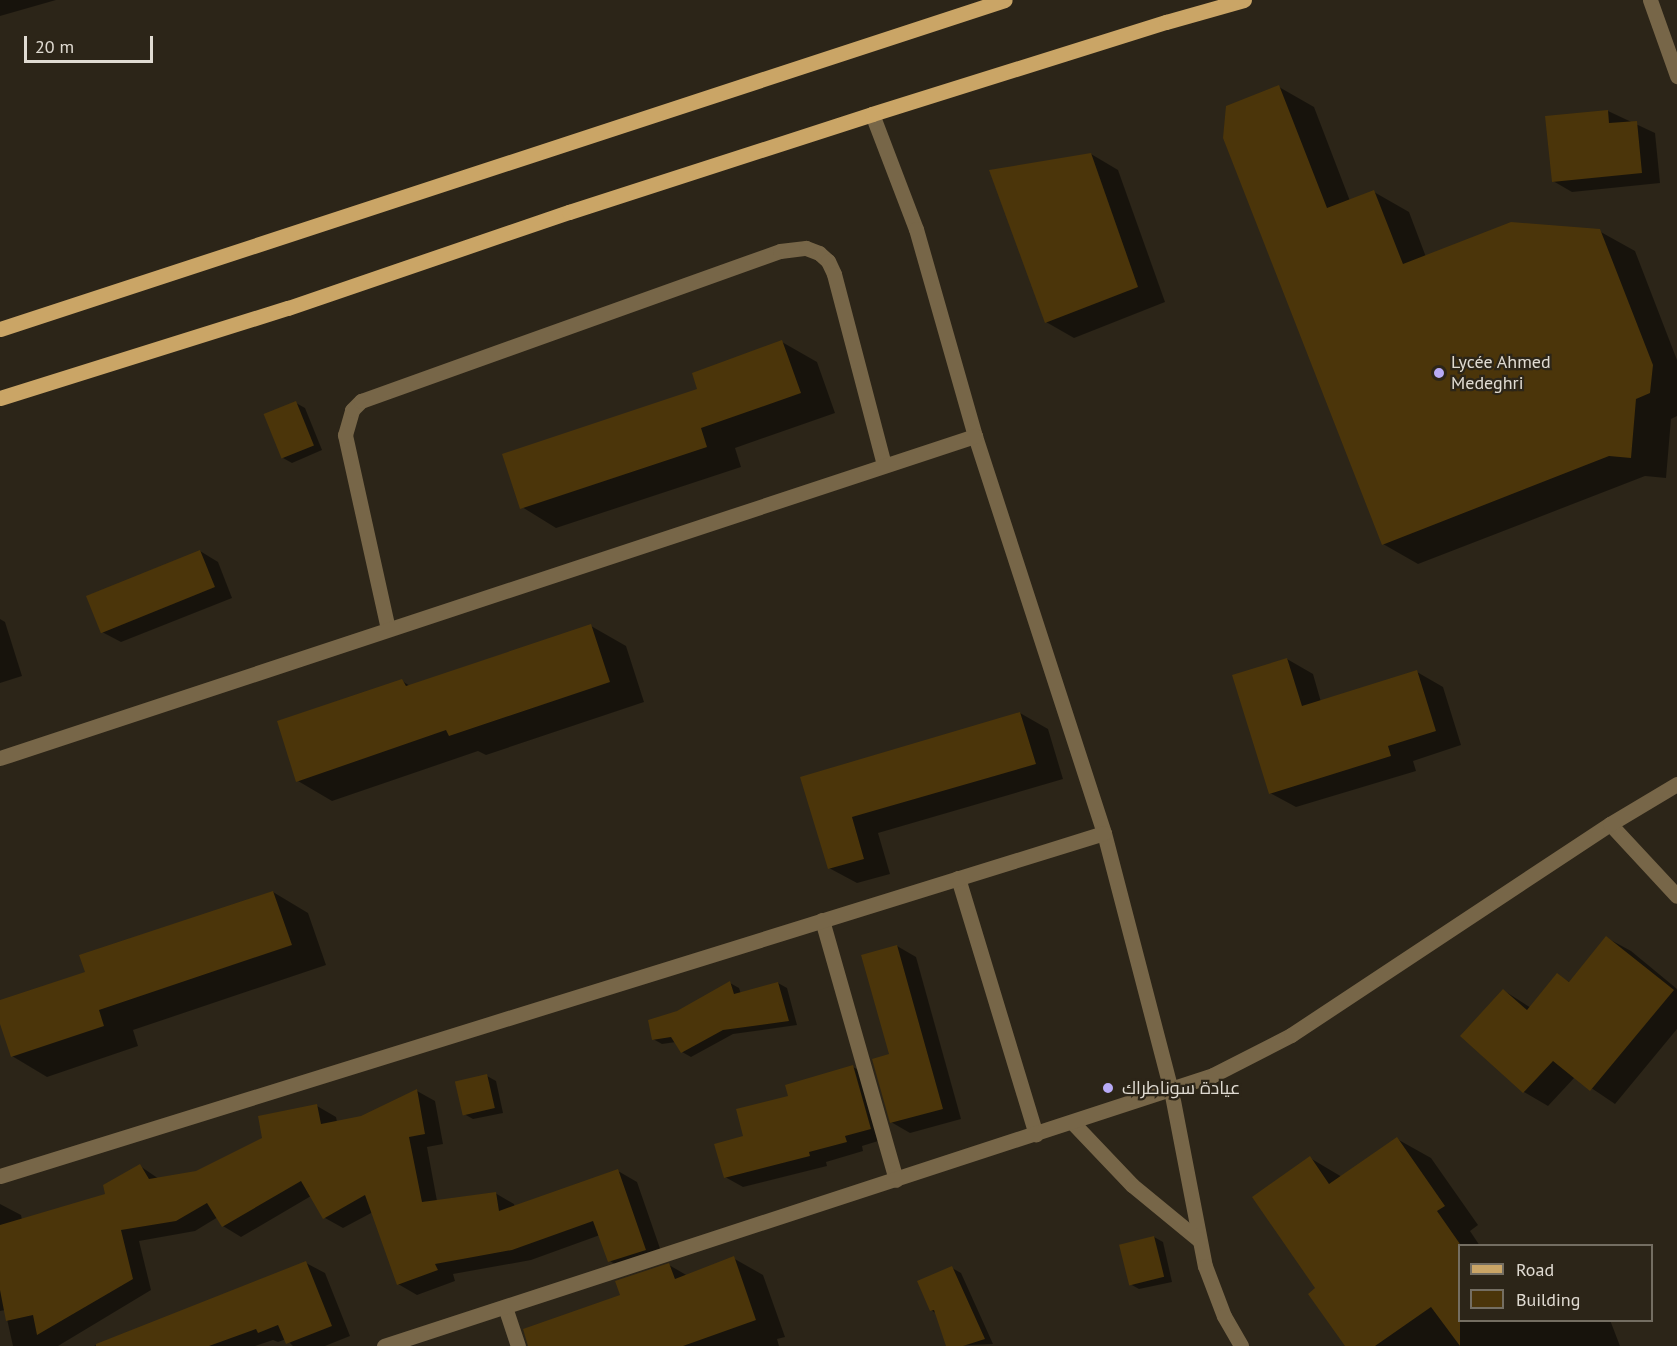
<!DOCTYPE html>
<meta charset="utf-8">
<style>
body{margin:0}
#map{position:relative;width:1677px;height:1346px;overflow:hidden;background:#2c2518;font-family:"PT Sans",Cairo,sans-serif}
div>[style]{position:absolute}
.shadow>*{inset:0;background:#0007}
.building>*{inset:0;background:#4b350a;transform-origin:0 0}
.minor>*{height:15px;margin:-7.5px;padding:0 7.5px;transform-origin:7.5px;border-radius:7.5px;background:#776648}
.major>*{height:15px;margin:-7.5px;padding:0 7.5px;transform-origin:7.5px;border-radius:7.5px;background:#caa566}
.dots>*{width:16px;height:16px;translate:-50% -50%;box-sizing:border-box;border:3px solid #2c2518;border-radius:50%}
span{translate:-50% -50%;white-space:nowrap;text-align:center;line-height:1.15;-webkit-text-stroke:4.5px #2c2518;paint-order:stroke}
.poi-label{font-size:18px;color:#e0dbd2}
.left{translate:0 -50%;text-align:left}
.legend{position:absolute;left:1458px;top:1244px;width:195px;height:78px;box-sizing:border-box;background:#2c2518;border:2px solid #746e62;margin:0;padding:8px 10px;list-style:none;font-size:18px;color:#e0dbd2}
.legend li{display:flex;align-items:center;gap:12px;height:30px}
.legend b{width:30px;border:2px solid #746e62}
.scale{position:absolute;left:24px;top:36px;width:129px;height:27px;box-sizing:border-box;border:3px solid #e0dbd2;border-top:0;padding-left:8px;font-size:18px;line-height:21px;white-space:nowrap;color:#e0dbd2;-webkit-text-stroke:4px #2c2518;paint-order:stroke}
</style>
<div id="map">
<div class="shadow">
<div style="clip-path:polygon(0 0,56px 0,0 16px)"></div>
<div style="clip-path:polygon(1279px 87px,1314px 107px,1350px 201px,1374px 192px,1409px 212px,1426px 257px,1599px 231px,1635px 251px,1677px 360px,1677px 416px,1671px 419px,1666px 478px,1645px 476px,1418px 564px,1383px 544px)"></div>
<div style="clip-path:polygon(1608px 111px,1655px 133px,1660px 183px,1572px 192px,1553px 181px)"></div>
<div style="clip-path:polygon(1091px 154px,1118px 170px,1165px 302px,1074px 338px,1046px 322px)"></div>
<div style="clip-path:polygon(782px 342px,817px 362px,835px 413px,735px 448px,741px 467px,556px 528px,522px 507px,699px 390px)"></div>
<div style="clip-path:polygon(296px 403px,305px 408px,322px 450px,292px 463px,283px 458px)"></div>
<div style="clip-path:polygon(200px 551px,218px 562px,232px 598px,121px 642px,102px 632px)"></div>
<div style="clip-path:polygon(0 619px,5px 622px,22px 676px,0 683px)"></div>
<div style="clip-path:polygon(591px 626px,626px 646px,644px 702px,486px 755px,478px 751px,332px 801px,298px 781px,402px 681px,410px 686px)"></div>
<div style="clip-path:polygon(1287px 659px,1313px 674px,1321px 702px,1417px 672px,1443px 687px,1461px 745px,1413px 761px,1416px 771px,1296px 807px,1270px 793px)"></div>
<div style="clip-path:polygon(1020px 713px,1048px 729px,1063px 779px,878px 833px,890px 874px,857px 883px,829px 868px,802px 778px)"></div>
<div style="clip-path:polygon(273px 892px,308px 913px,326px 965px,133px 1030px,138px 1046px,47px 1077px,12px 1056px,0 1019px,0 1002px,87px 973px)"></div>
<div style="clip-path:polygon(1607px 938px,1631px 951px,1677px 989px,1677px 1029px,1615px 1104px,1575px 1077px,1548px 1106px,1524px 1092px,1503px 990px,1531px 1008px,1558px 975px,1571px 983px)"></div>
<div style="clip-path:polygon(897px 946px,916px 957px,961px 1119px,910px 1133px,891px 1122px,891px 1055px)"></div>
<div style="clip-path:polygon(730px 983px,739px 988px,741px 994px,778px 983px,787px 988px,797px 1025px,733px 1034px,691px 1057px,682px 1052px,676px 1042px,662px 1044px,653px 1039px,677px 1013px)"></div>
<div style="clip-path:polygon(853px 1067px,870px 1076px,888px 1138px,862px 1146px,863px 1151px,826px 1162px,827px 1166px,743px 1187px,725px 1177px,744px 1137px)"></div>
<div style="clip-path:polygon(487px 1076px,496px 1081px,503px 1113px,473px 1119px,464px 1114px)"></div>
<div style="clip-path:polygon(417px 1091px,435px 1101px,443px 1144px,427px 1147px,437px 1201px,495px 1193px,514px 1204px,515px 1208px,618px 1171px,637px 1182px,664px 1260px,628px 1272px,610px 1261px,600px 1235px,531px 1260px,453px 1274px,455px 1281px,417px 1295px,398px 1284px,373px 1212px,343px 1228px,325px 1218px,311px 1196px,241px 1237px,223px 1226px,218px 1217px,195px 1231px,139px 1241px,151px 1290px,58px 1346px,13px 1346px,5px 1310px,0 1311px,0 1204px,21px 1215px,22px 1220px,107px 1195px,140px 1166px,159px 1179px,196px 1172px,264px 1138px,317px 1106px,336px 1117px,337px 1122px,362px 1118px)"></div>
<div style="clip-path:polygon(1397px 1139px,1431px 1158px,1478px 1225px,1470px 1231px,1480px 1246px,1460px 1246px,1460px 1320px,1610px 1320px,1620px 1346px,1347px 1346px,1318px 1289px,1310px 1158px,1342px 1177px)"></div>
<div style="clip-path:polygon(1154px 1237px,1163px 1242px,1172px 1282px,1139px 1289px,1130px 1284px)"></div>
<div style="clip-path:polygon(733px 1258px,763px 1275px,785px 1337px,777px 1339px,779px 1346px,530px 1346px,622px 1296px,669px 1265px,688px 1276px)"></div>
<div style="clip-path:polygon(306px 1263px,325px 1273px,350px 1336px,325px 1346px,293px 1346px,286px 1339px,278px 1342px,273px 1340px,255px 1346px,94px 1346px)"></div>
<div style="clip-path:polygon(952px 1268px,961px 1273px,993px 1344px,948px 1346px,937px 1314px,931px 1310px)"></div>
</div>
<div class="building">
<div style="clip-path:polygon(1279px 85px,1327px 208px,1374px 190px,1403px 264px,1511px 222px,1600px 229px,1653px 365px,1650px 393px,1636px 399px,1631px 458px,1609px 456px,1382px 545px,1223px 138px,1226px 106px)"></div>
<div style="clip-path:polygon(1608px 110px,1609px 123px,1637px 121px,1642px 173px,1552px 182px,1545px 116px)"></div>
<div style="clip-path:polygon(1091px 153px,1138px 287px,1045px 323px,989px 170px)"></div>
<div style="clip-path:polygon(782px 340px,801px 393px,701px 428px,707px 447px,520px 509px,502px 454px,697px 389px,692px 373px)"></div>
<div style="left:296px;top:401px;width:48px;height:35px;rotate:68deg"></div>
<div style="left:200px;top:550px;width:40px;height:123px;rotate:68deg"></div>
<div style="clip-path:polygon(591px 624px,610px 682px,449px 736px,446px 730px,296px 782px,277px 721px,402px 679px,406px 686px)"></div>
<div style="clip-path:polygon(1287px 658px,1302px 706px,1417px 670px,1436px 731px,1388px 746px,1391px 756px,1269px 794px,1232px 675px)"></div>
<div style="clip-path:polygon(1020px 712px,1036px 764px,852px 817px,864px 859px,828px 869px,800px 777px)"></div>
<div style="clip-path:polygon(273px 891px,292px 945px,99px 1010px,104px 1026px,11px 1057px,0 1024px,0 1000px,85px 972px,79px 955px)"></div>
<div style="clip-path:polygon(1606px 936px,1674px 990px,1590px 1091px,1553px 1061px,1523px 1093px,1460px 1036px,1503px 989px,1527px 1010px,1557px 973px,1569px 982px)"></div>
<div style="clip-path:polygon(897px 945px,943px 1109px,890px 1123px,872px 1059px,889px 1054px,861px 955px)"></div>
<div style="clip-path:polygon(730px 981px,734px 994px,778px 982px,789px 1021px,723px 1030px,681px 1053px,671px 1037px,652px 1040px,648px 1020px,677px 1011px)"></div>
<div style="clip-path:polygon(853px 1065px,871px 1129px,845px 1136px,847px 1142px,809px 1152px,810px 1156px,724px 1178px,714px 1144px,743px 1136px,736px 1109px,788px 1096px,785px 1085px)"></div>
<div style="left:487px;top:1074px;width:35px;height:33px;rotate:77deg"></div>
<div style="clip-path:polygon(417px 1089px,425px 1134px,409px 1137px,422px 1202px,496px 1192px,499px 1211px,618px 1169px,646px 1250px,608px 1262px,593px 1221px,512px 1250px,435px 1264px,438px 1270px,397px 1285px,365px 1195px,323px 1219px,301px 1181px,222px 1227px,207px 1203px,176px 1221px,121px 1230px,133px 1279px,37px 1335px,33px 1315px,6px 1321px,0 1290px,0 1225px,105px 1194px,103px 1185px,140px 1164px,149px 1179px,196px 1171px,262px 1138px,258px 1116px,317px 1104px,321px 1124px,361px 1116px)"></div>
<div style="clip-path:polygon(1397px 1137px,1445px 1206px,1437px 1211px,1460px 1244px,1460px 1346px,1431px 1307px,1375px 1346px,1345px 1346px,1308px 1294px,1315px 1288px,1252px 1197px,1310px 1156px,1329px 1184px)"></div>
<div style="left:1154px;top:1236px;width:42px;height:36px;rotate:76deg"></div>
<div style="clip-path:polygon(734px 1256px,756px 1320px,683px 1346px,528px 1346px,523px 1329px,620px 1295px,615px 1281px,669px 1263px,675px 1279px)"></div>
<div style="clip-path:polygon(306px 1261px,332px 1326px,286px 1344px,278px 1325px,258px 1333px,256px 1329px,209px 1346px,96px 1346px,96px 1344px)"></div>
<div style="clip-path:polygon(952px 1266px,985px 1339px,963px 1346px,946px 1346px,934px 1310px,930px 1311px,917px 1281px)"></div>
</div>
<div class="minor">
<div style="left:1650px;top:0;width:81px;rotate:70.4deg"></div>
<div style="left:872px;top:114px;width:123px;rotate:69.1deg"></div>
<div style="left:916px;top:229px;width:215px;rotate:74.1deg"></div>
<div style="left:975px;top:436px;width:417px;rotate:72deg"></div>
<div style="left:1104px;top:833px;width:266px;rotate:75.4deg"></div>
<div style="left:1171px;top:1090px;width:179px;rotate:79.1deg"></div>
<div style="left:1205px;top:1266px;width:53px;rotate:69.2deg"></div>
<div style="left:1224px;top:1316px;width:34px;rotate:60deg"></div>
<div style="left:388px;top:629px;width:199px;rotate:-102.5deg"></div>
<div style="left:345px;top:435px;width:26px;rotate:-74deg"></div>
<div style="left:352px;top:410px;width:13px;rotate:-45deg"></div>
<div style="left:361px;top:401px;width:445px;rotate:-19.7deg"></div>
<div style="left:780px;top:251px;width:26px;rotate:-7deg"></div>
<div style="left:806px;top:248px;width:14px;rotate:21deg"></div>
<div style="left:819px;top:253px;width:12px;rotate:42deg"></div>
<div style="left:828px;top:261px;width:14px;rotate:65deg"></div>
<div style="left:834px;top:274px;width:197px;rotate:75.3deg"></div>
<div style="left:0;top:758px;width:1027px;rotate:-18.28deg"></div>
<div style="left:1610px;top:824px;width:98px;rotate:47.1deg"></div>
<div style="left:958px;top:878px;width:268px;rotate:73.1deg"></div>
<div style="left:822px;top:920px;width:270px;rotate:74.1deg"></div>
<div style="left:1072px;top:1122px;width:87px;rotate:46.4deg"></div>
<div style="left:1132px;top:1185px;width:87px;rotate:39.4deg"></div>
<div style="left:0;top:1176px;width:1156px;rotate:-17.26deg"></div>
<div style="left:505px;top:1307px;width:41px;rotate:71.6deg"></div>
<div style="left:384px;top:1346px;width:872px;rotate:-18.1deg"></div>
<div style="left:1213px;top:1075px;width:88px;rotate:-27.1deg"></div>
<div style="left:1291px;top:1035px;width:382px;rotate:-33.5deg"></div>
<div style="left:1610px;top:824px;width:78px;rotate:-30.8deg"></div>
</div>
<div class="major">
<div style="left:0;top:329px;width:1057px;rotate:-18.13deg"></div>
<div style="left:0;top:398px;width:302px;rotate:-17.4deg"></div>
<div style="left:288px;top:308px;width:297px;rotate:-18.9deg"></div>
<div style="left:569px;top:212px;width:318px;rotate:-17.9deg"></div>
<div style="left:872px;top:114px;width:308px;rotate:-17.4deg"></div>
<div style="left:1166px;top:22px;width:81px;rotate:-15.8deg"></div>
</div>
<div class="dots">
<div style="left:1439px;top:373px;background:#b8abf7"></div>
<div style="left:1108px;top:1088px;background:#b8abf7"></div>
</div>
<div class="poi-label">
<span class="left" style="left:1451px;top:373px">Lycée Ahmed<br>Medeghri</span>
<span class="left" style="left:1122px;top:1088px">عيادة سوناطراك</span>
</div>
<ul class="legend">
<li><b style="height:8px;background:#caa566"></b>Road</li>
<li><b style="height:16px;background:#4b350a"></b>Building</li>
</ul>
<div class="scale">20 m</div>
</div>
